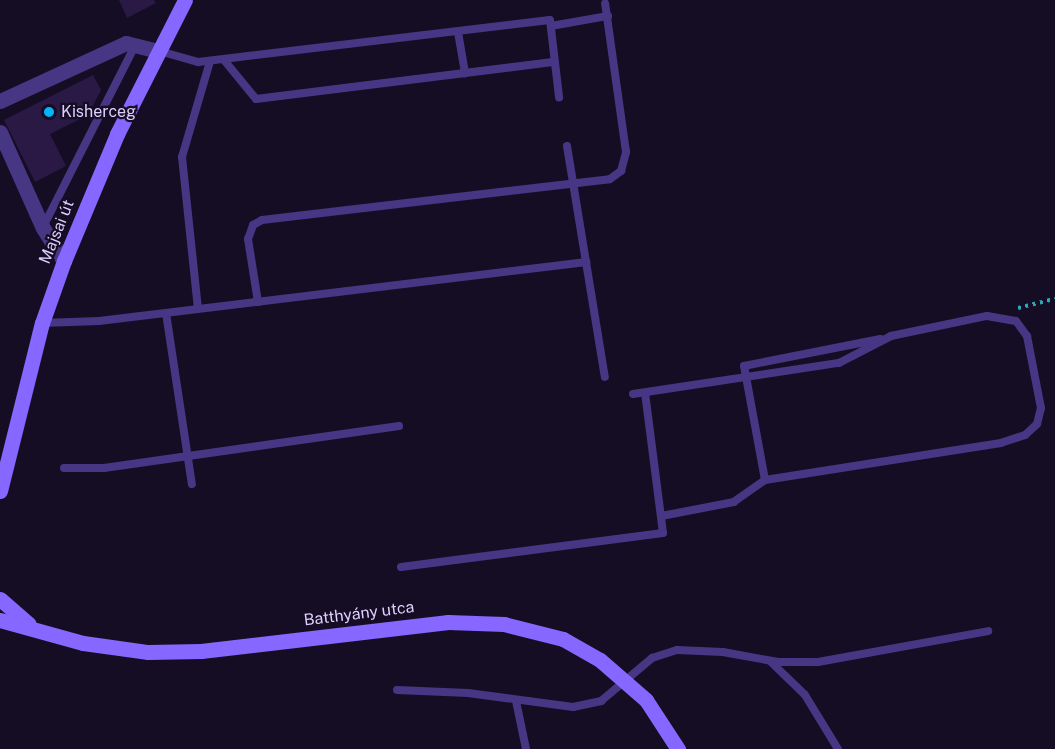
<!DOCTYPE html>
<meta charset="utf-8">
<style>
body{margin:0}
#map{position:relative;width:1055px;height:749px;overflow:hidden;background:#150d24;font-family:"Public Sans",sans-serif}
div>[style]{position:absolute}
.building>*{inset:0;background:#2a1945}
.path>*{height:4px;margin-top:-2px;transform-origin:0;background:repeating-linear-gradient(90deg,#2aa8b9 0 3px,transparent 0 7.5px)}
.lane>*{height:8px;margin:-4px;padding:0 4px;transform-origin:4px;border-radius:4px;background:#473684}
.street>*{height:15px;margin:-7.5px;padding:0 7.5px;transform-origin:7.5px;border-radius:7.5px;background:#473684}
.secondary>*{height:15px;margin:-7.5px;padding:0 7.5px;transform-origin:7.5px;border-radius:7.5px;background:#8667ff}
.dots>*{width:16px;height:16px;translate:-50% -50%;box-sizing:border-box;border:3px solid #150d24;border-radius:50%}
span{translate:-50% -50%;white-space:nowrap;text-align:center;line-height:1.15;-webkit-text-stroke:4.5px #150d24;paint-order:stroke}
.poi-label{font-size:16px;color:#ded0ff}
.left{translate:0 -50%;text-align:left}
.street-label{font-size:16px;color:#ded0ff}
</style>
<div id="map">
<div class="building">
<div style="clip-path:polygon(119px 0,154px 0,156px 3px,127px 18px)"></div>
<div style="clip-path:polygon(93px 75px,101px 90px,88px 115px,50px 134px,66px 166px,35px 182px,4px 120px)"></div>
</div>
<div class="path">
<div style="left:1018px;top:308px;width:38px;rotate:-14deg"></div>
</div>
<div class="lane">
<div style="left:551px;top:26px;width:58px;rotate:-10deg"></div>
<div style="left:458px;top:32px;width:42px;rotate:80.3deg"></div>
<div style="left:159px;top:51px;width:41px;rotate:15.8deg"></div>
<div style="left:198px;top:62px;width:354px;rotate:-6.8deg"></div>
<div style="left:550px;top:20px;width:78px;rotate:83.3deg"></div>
<div style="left:224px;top:60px;width:50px;rotate:50.6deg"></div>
<div style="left:256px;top:99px;width:301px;rotate:-7.1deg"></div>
<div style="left:567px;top:146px;width:234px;rotate:80.7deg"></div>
<div style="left:43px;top:227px;width:205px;rotate:-63.1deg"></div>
<div style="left:258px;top:302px;width:64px;rotate:-99deg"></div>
<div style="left:248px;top:239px;width:15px;rotate:-70deg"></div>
<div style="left:253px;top:225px;width:10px;rotate:-29deg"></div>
<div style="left:262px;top:220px;width:350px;rotate:-6.7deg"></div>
<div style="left:610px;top:179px;width:14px;rotate:-36deg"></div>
<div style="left:621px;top:171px;width:20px;rotate:-75deg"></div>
<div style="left:626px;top:152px;width:150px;rotate:-98deg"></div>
<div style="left:198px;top:309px;width:153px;rotate:-96deg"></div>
<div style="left:182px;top:157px;width:100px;rotate:-73.7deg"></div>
<div style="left:166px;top:313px;width:173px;rotate:81.4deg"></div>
<div style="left:42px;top:323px;width:57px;rotate:-2deg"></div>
<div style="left:99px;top:321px;width:491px;rotate:-6.9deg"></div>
<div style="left:633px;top:394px;width:208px;rotate:-8.6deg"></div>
<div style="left:839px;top:363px;width:59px;rotate:-27.4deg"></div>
<div style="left:891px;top:336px;width:98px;rotate:-11.8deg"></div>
<div style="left:987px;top:316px;width:29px;rotate:10deg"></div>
<div style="left:1016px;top:321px;width:19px;rotate:54deg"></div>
<div style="left:1027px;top:336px;width:73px;rotate:79deg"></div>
<div style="left:1041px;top:408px;width:16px;rotate:104deg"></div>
<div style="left:1037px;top:424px;width:16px;rotate:137deg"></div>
<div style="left:1025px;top:435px;width:25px;rotate:162deg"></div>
<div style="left:1001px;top:443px;width:239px;rotate:171.1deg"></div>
<div style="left:765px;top:480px;width:38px;rotate:145deg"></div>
<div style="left:734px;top:502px;width:74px;rotate:169.1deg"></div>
<div style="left:64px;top:468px;width:40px"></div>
<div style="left:104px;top:468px;width:298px;rotate:-8.1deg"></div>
<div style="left:765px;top:480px;width:116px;rotate:-100.4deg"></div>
<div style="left:744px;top:366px;width:139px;rotate:-11.2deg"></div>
<div style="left:401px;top:567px;width:264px;rotate:-7.4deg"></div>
<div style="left:663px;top:533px;width:141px;rotate:-97.3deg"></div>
<div style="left:771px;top:662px;width:47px;rotate:44.1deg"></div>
<div style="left:805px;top:695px;width:63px;rotate:58.6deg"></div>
<div style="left:397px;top:690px;width:71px;rotate:2.4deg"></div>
<div style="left:468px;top:693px;width:106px;rotate:7.6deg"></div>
<div style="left:573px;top:707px;width:29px;rotate:-12deg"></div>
<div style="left:601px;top:701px;width:67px;rotate:-40.1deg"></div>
<div style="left:652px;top:658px;width:26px;rotate:-18deg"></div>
<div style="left:677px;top:650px;width:46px;rotate:2.5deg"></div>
<div style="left:723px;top:652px;width:56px;rotate:10.3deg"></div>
<div style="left:778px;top:662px;width:40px"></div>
<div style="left:818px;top:662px;width:173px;rotate:-10.3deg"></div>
<div style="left:516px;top:701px;width:49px;rotate:78.2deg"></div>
</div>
<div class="street">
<div style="left:0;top:101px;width:139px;rotate:-24.7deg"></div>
<div style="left:126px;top:43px;width:34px;rotate:14deg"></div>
<div style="left:0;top:132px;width:105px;rotate:65.9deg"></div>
<div style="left:43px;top:228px;width:39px;rotate:58deg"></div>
</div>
<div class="secondary">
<div style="left:0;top:491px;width:173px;rotate:-76deg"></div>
<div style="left:42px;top:323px;width:66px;rotate:-70.5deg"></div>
<div style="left:64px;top:261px;width:138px;rotate:-67.3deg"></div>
<div style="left:117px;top:134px;width:150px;rotate:-63.1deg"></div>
<div style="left:0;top:599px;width:38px;rotate:41deg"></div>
<div style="left:0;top:620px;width:86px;rotate:15.5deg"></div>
<div style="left:83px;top:643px;width:66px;rotate:7.9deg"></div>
<div style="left:148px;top:652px;width:53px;rotate:-1.1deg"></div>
<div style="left:201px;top:651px;width:249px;rotate:-6.7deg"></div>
<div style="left:448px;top:622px;width:56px;rotate:2deg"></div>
<div style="left:504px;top:624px;width:61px;rotate:14.3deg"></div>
<div style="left:563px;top:639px;width:43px;rotate:29.6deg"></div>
<div style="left:600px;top:660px;width:61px;rotate:41deg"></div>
<div style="left:646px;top:700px;width:59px;rotate:56.9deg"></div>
</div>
<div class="dots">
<div style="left:49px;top:112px;background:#00b5fb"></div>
</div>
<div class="poi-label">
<span class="left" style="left:61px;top:112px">Kisherceg</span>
</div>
<div class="street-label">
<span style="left:57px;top:232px;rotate:-68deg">Majsai út</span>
<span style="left:359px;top:614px;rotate:-7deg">Batthyány utca</span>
</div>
</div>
